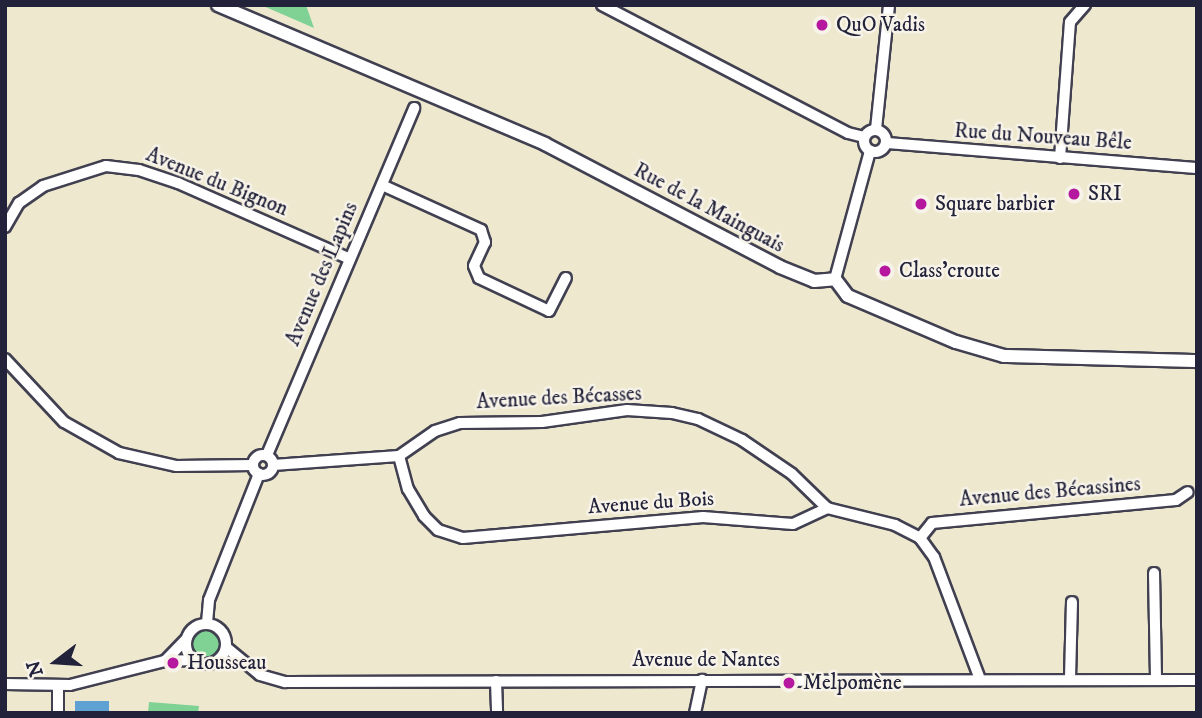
<!DOCTYPE html>
<meta charset="utf-8">
<style>
body{margin:0}
#map{position:relative;width:1202px;height:718px;overflow:hidden;background:#eee8cf;font-family:"IM FELL DW Pica",serif}
div>[style]{position:absolute}
.green>*{inset:0;background:#7fd294}
.round{border-radius:50%}
.water>*{inset:0;background:#5ea1d2;transform-origin:0 0}
.roads{filter:drop-shadow(2px 0 #414051) drop-shadow(-2px 0 #414051) drop-shadow(0 2px #414051) drop-shadow(0 -2px #414051)}
.minor>*{height:10px;margin:-5px;padding:0 5px;transform-origin:5px;border-radius:5px;background:#fff}
.minor>.ring{margin:-5px;padding:0;box-sizing:content-box;background:none;border:10px solid #fff;border-radius:50%}
.tertiary>*{height:12px;margin:-6px;padding:0 6px;transform-origin:6px;border-radius:6px;background:#fff}
.dots>*{width:19px;height:19px;translate:-50% -50%;box-sizing:border-box;border:4px solid #f7f3e8;border-radius:50%}
span{translate:-50% -50%;white-space:nowrap;text-align:center;line-height:1.15;-webkit-text-stroke:5px #f7f3e8;paint-order:stroke}
.poi-label{font-size:21px;color:#22223b}
.left{translate:0 -50%;text-align:left}
.street-label{font-size:21px;color:#22223b}
.frame{position:absolute;inset:0;border:7px solid #22223b;pointer-events:none}
.north{position:absolute;left:21px;top:627px;width:70px;height:70px;-webkit-text-stroke:5px #f7f3e8;paint-order:stroke;rotate:253deg;font-size:19px;font-weight:700;line-height:28px;text-align:center;color:#22223b}
.north::after{content:'';display:block;margin:auto;width:24px;height:32px;background:#22223b;clip-path:polygon(50% 0,100% 100%,50% 72%,0 100%)}
</style>
<div id="map">
<div class="green">
<div style="clip-path:polygon(261px 5px,306px 5px,314px 28px)"></div>
<div class="round" style="left:189px;top:627px;width:34px;height:34px"></div>
<div style="clip-path:polygon(149px 702px,199px 706px,198px 713px,148px 713px)"></div>
</div>
<div class="water">
<div style="left:75px;top:701px;width:34px;height:12px"></div>
</div>
<div class="roads">
<div class="minor">
<div style="left:602px;top:5px;width:277px;rotate:27.5deg"></div>
<div style="left:848px;top:133px;width:16px;rotate:14deg"></div>
<div style="left:876px;top:129px;width:125px;rotate:-84deg"></div>
<div class="ring" style="left:864px;top:130px;width:12px;height:12px"></div>
<div style="left:886px;top:143px;width:312px;rotate:4.6deg"></div>
<div style="left:1060px;top:158px;width:136px;rotate:-85.8deg"></div>
<div style="left:1070px;top:22px;width:23px;rotate:-49deg"></div>
<div style="left:382px;top:185px;width:109px;rotate:24.4deg"></div>
<div style="left:481px;top:230px;width:13px;rotate:72deg"></div>
<div style="left:485px;top:242px;width:26px;rotate:115deg"></div>
<div style="left:474px;top:266px;width:13px;rotate:67deg"></div>
<div style="left:479px;top:278px;width:77px;rotate:25.2deg"></div>
<div style="left:549px;top:311px;width:37px;rotate:-63deg"></div>
<div style="left:5px;top:227px;width:28px;rotate:-60deg"></div>
<div style="left:19px;top:203px;width:29px;rotate:-35deg"></div>
<div style="left:43px;top:186px;width:66px;rotate:-17.6deg"></div>
<div style="left:106px;top:166px;width:33px;rotate:7deg"></div>
<div style="left:139px;top:170px;width:41px;rotate:18.4deg"></div>
<div style="left:178px;top:183px;width:186px;rotate:23.8deg"></div>
<div style="left:835px;top:279px;width:133px;rotate:-74.7deg"></div>
<div style="left:5px;top:359px;width:86px;rotate:46.9deg"></div>
<div style="left:64px;top:422px;width:63px;rotate:29.4deg"></div>
<div style="left:119px;top:453px;width:58px;rotate:12.8deg"></div>
<div style="left:176px;top:466px;width:77px;rotate:-0.7deg"></div>
<div class="ring" style="left:253px;top:455px;width:10px;height:10px"></div>
<div style="left:267px;top:455px;width:377px;rotate:-67deg"></div>
<div style="left:399px;top:456px;width:44px;rotate:-34.8deg"></div>
<div style="left:435px;top:431px;width:26px;rotate:-18deg"></div>
<div style="left:460px;top:423px;width:82px;rotate:-0.7deg"></div>
<div style="left:542px;top:422px;width:86px;rotate:-8deg"></div>
<div style="left:627px;top:410px;width:45px;rotate:3.8deg"></div>
<div style="left:672px;top:413px;width:27px;rotate:13deg"></div>
<div style="left:698px;top:419px;width:49px;rotate:25.5deg"></div>
<div style="left:742px;top:440px;width:60px;rotate:34.2deg"></div>
<div style="left:792px;top:474px;width:49px;rotate:44.2deg"></div>
<div style="left:273px;top:465px;width:126px;rotate:-4.1deg"></div>
<div style="left:399px;top:456px;width:34px;rotate:75deg"></div>
<div style="left:408px;top:489px;width:31px;rotate:59deg"></div>
<div style="left:424px;top:516px;width:20px;rotate:45deg"></div>
<div style="left:438px;top:530px;width:26px;rotate:18deg"></div>
<div style="left:463px;top:538px;width:241px;rotate:-5deg"></div>
<div style="left:703px;top:517px;width:90px;rotate:4.4deg"></div>
<div style="left:793px;top:524px;width:38px;rotate:-25deg"></div>
<div style="left:827px;top:508px;width:70px;rotate:14deg"></div>
<div style="left:895px;top:525px;width:28px;rotate:27deg"></div>
<div style="left:920px;top:538px;width:24px;rotate:54deg"></div>
<div style="left:934px;top:557px;width:128px;rotate:69.4deg"></div>
<div style="left:920px;top:538px;width:19px;rotate:-51deg"></div>
<div style="left:932px;top:523px;width:245px;rotate:-5.4deg"></div>
<div style="left:1176px;top:500px;width:14px;rotate:-34deg"></div>
<div style="left:1154px;top:573px;width:106px;rotate:88.9deg"></div>
<div style="left:207px;top:623px;width:23px;rotate:-85deg"></div>
<div style="left:209px;top:600px;width:136px;rotate:-68.4deg"></div>
<div class="ring" style="left:186px;top:624px;width:30px;height:30px"></div>
<div style="left:226px;top:647px;width:44px;rotate:39.5deg"></div>
<div style="left:260px;top:675px;width:26px;rotate:16deg"></div>
<div style="left:285px;top:682px;width:912px;rotate:-0.13deg"></div>
<div style="left:165px;top:661px;width:30px;rotate:-46deg"></div>
<div style="left:1070px;top:678px;width:76px;rotate:-88.5deg"></div>
<div style="left:496px;top:681px;width:32px;rotate:88deg"></div>
<div style="left:5px;top:684px;width:65px;rotate:0.9deg"></div>
<div style="left:70px;top:685px;width:98px;rotate:-14.2deg"></div>
<div style="left:165px;top:661px;width:28px;rotate:-2deg"></div>
<div style="left:58px;top:713px;width:28px;rotate:-90deg"></div>
<div style="left:695px;top:713px;width:34px;rotate:-78deg"></div>
</div>
<div class="tertiary">
<div style="left:218px;top:5px;width:355px;rotate:23deg"></div>
<div style="left:545px;top:144px;width:265px;rotate:27.6deg"></div>
<div style="left:780px;top:267px;width:37px;rotate:22deg"></div>
<div style="left:814px;top:281px;width:21px;rotate:-5deg"></div>
<div style="left:835px;top:279px;width:21px;rotate:53deg"></div>
<div style="left:848px;top:296px;width:117px;rotate:23.1deg"></div>
<div style="left:956px;top:342px;width:50px;rotate:16.3deg"></div>
<div style="left:1004px;top:356px;width:193px;rotate:1.5deg"></div>
</div>
</div>
<div class="dots">
<div style="left:822px;top:25px;background:#b5179e"></div>
<div style="left:1074px;top:194px;background:#b5179e"></div>
<div style="left:921px;top:204px;background:#b5179e"></div>
<div style="left:885px;top:271px;background:#b5179e"></div>
<div style="left:173px;top:663px;background:#b5179e"></div>
<div style="left:789px;top:683px;background:#b5179e"></div>
</div>
<div class="poi-label">
<span class="left" style="left:836px;top:25px">QuO Vadis</span>
<span class="left" style="left:1088px;top:194px">SRI</span>
<span class="left" style="left:935px;top:204px">Square barbier</span>
<span class="left" style="left:899px;top:271px">Class'croute</span>
<span class="left" style="left:187px;top:663px">Housseau</span>
<span class="left" style="left:803px;top:683px">Melpomène</span>
</div>
<div class="street-label">
<span style="left:1043px;top:137px;rotate:4deg">Rue du Nouveau Bêle</span>
<span style="left:217px;top:182px;rotate:22deg">Avenue du Bignon</span>
<span style="left:709px;top:208px;rotate:28deg">Rue de la Mainguais</span>
<span style="left:322px;top:274px;rotate:-67deg">Avenue des Lapins</span>
<span style="left:559px;top:398px;rotate:-3deg">Avenue des Bécasses</span>
<span style="left:1050px;top:492px;rotate:-5deg">Avenue des Bécassines</span>
<span style="left:651px;top:503px;rotate:-4deg">Avenue du Bois</span>
<span style="left:706px;top:660px">Avenue de Nantes</span>
</div>
<div class="frame"></div>
<div class="north">N</div>
</div>
